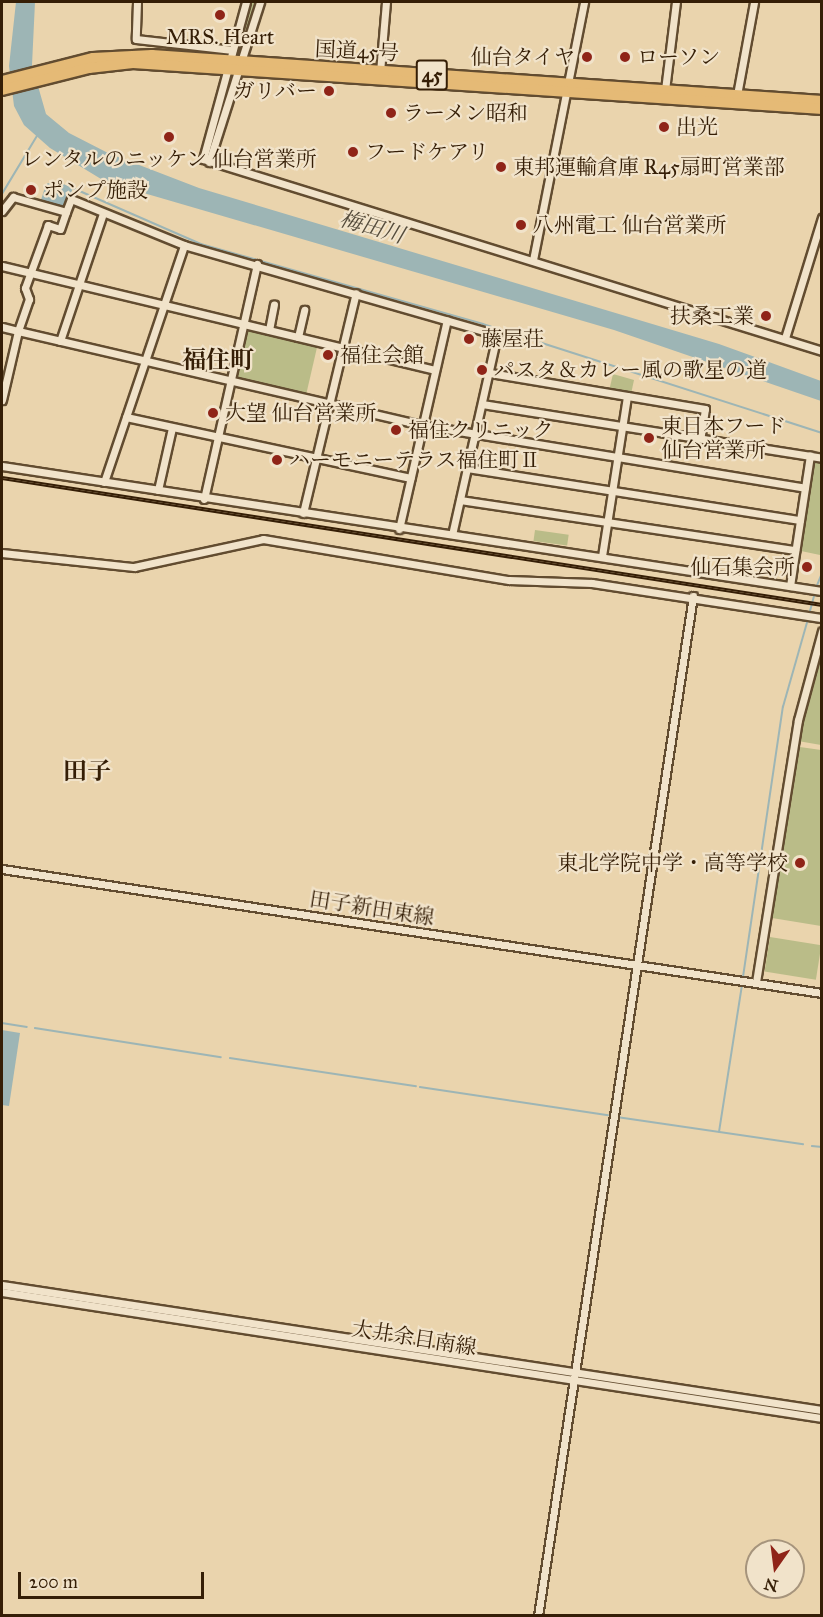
<!DOCTYPE html>
<meta charset="utf-8">
<style>
body{margin:0}
#map{position:relative;width:823px;height:1617px;overflow:hidden;background:#ead4ad;font-family:"IM FELL Great Primer","Noto Serif JP",serif}
div>[style]{position:absolute}
.green>*{inset:0;background:#babc88;transform-origin:0 0}
.water>*{inset:0;background:#9db5b5}
.stream>*{height:1.5px;margin:-0.75px;padding:0 0.75px;transform-origin:0.75px;border-radius:0.75px;background:#9db5b5}
.roads{filter:drop-shadow(2px 0 #624c30) drop-shadow(-2px 0 #624c30) drop-shadow(0 2px #624c30) drop-shadow(0 -2px #624c30)}
.minor>*{height:7px;margin:-3.5px;padding:0 3.5px;transform-origin:3.5px;border-radius:3.5px;background:#f1e3ca}
.highway>*{height:10px;margin:-5px;padding:0 5px;transform-origin:5px;border-radius:5px;background:#e5ba76}
.rail>*{height:4px;margin-top:-2px;transform-origin:0;background:repeating-linear-gradient(90deg,#f1e3ca 0 4.5px,#351e06 0 9px);box-sizing:border-box;border-block:2px solid #351e06}
.dots>*{width:16px;height:16px;translate:-50% -50%;box-sizing:border-box;border:3px solid #f1e3ca;border-radius:50%}
span{translate:-50% -50%;white-space:nowrap;text-align:center;line-height:1.15;-webkit-text-stroke:4.5px #f1e3ca;paint-order:stroke}
.shield-label span{padding:2px 4px;background:#f1e3ca;border:2px solid;border-radius:4px;-webkit-text-stroke-width:0}
.shield-label{font-size:20px;color:#351e06;font-weight:700}
.poi-label{font-size:21px;color:#351e06}
.right{translate:-100% -50%;text-align:right}
.left{translate:0 -50%;text-align:left}
.street-label{font-size:21px;color:#351e06}
.water-label{font-size:22px;color:#544b3b;font-style:italic}
.quarter-label{font-size:24px;color:#351e06;font-weight:700}
.frame{position:absolute;inset:0;border:3px solid #351e06;pointer-events:none}
.north{position:absolute;left:745px;top:1539px;width:60px;height:60px;box-sizing:border-box;background:#f1e3ca;border:2px solid #a6947c;border-radius:50%;rotate:194deg;font-size:16px;font-weight:700;line-height:24px;text-align:center;color:#351e06}
.north::after{content:'';display:block;margin:auto;width:21px;height:27px;background:#8f2418;clip-path:polygon(50% 0,100% 100%,50% 72%,0 100%)}
.scale{position:absolute;left:18px;top:1572px;width:186px;height:27px;box-sizing:border-box;border:3px solid #351e06;border-top:0;padding-left:8px;font-size:18px;line-height:21px;white-space:nowrap;color:#351e06;-webkit-text-stroke:4px #f1e3ca;paint-order:stroke}
</style>
<div id="map">
<div class="green">
<div style="clip-path:polygon(250px 2px,257px 2px,236px 53px,235px 52px)"></div>
<div style="left:245px;top:326px;width:75px;height:54px;rotate:13deg"></div>
<div style="clip-path:polygon(613px 374px,634px 380px,631px 394px,609px 391px)"></div>
<div style="clip-path:polygon(814px 460px,821px 462px,820px 555px,801px 551px)"></div>
<div style="left:535px;top:530px;width:34px;height:11px;rotate:8deg"></div>
<div style="clip-path:polygon(821px 647px,821px 745px,798px 741px)"></div>
<div style="clip-path:polygon(800px 747px,821px 750px,821px 926px,772px 918px)"></div>
<div style="left:770px;top:937px;width:52px;height:35px;rotate:9deg"></div>
</div>
<div class="water">
<div style="clip-path:polygon(16px 2px,35px 2px,32px 65px,46px 114px,69px 133px,108px 153px,199px 188px,719px 344px,821px 381px,821px 401px,614px 330px,106px 182px,50px 148px,24px 125px,14px 106px,9px 66px)"></div>
<div style="clip-path:polygon(56px 181px,73px 188px,65px 208px,41px 200px,46px 184px)"></div>
<div style="clip-path:polygon(2px 1030px,20px 1033px,9px 1106px,2px 1105px)"></div>
</div>
<div class="stream">
<div style="left:73px;top:188px;width:140px;rotate:23.6deg"></div>
<div style="left:201px;top:244px;width:293px;rotate:15.8deg"></div>
<div style="left:483px;top:324px;width:356px;rotate:17.8deg"></div>
<div style="left:2px;top:194px;width:68px;rotate:-58.9deg"></div>
<div style="left:816px;top:588px;width:16px;rotate:-68deg"></div>
<div style="left:809px;top:615px;width:23px;rotate:-75deg"></div>
<div style="left:743px;top:977px;width:273px;rotate:-81.6deg"></div>
<div style="left:783px;top:707px;width:91px;rotate:-74.1deg"></div>
<div style="left:2px;top:1023px;width:25px;rotate:9deg"></div>
<div style="left:35px;top:1028px;width:188px;rotate:8.9deg"></div>
<div style="left:230px;top:1058px;width:188px;rotate:8.6deg"></div>
<div style="left:420px;top:1087px;width:190px;rotate:8.5deg"></div>
<div style="left:617px;top:1117px;width:188px;rotate:8.3deg"></div>
<div style="left:719px;top:1132px;width:149px;rotate:-81.1deg"></div>
<div style="left:812px;top:1146px;width:10px;rotate:6deg"></div>
</div>
<div class="roads">
<div class="minor">
<div style="left:137px;top:2px;width:37px;rotate:92deg"></div>
<div style="left:136px;top:39px;width:97px;rotate:6.5deg"></div>
<div style="left:246px;top:2px;width:163px;rotate:105.3deg"></div>
<div style="left:203px;top:159px;width:648px;rotate:17.23deg"></div>
<div style="left:380px;top:72px;width:70px;rotate:-85.1deg"></div>
<div style="left:665px;top:90px;width:89px;rotate:-82.9deg"></div>
<div style="left:737px;top:95px;width:95px;rotate:-79.6deg"></div>
<div style="left:209px;top:162px;width:168px;rotate:-72.3deg"></div>
<div style="left:2px;top:211px;width:18px;rotate:-52deg"></div>
<div style="left:13px;top:197px;width:55px;rotate:15.8deg"></div>
<div style="left:66px;top:212px;width:14px;rotate:-69deg"></div>
<div style="left:71px;top:199px;width:122px;rotate:22.2deg"></div>
<div style="left:184px;top:245px;width:326px;rotate:16deg"></div>
<div style="left:497px;top:335px;width:204px;rotate:102.7deg"></div>
<div style="left:66px;top:212px;width:18px;rotate:109deg"></div>
<div style="left:60px;top:229px;width:13px;rotate:-162deg"></div>
<div style="left:48px;top:225px;width:67px;rotate:110.1deg"></div>
<div style="left:25px;top:288px;width:12px;rotate:70deg"></div>
<div style="left:29px;top:299px;width:34px;rotate:109deg"></div>
<div style="left:18px;top:331px;width:415px;rotate:13.1deg"></div>
<div style="left:422px;top:425px;width:388px;rotate:9.3deg"></div>
<div style="left:533px;top:260px;width:263px;rotate:-78.8deg"></div>
<div style="left:2px;top:266px;width:445px;rotate:13.5deg"></div>
<div style="left:2px;top:327px;width:16px;rotate:14deg"></div>
<div style="left:18px;top:331px;width:71px;rotate:103.1deg"></div>
<div style="left:269px;top:330px;width:26px;rotate:-79deg"></div>
<div style="left:298px;top:337px;width:28px;rotate:-77deg"></div>
<div style="left:785px;top:338px;width:126px;rotate:-72.9deg"></div>
<div style="left:60px;top:341px;width:135px;rotate:-71.4deg"></div>
<div style="left:490px;top:373px;width:218px;rotate:9.5deg"></div>
<div style="left:705px;top:409px;width:30px;rotate:99deg"></div>
<div style="left:482px;top:404px;width:344px;rotate:9deg"></div>
<div style="left:126px;top:417px;width:291px;rotate:12.1deg"></div>
<div style="left:2px;top:466px;width:829px;rotate:8.67deg"></div>
<div style="left:467px;top:468px;width:337px;rotate:8.9deg"></div>
<div style="left:104px;top:482px;width:250px;rotate:-71.3deg"></div>
<div style="left:158px;top:490px;width:64px;rotate:-77.3deg"></div>
<div style="left:204px;top:499px;width:241px;rotate:-77.3deg"></div>
<div style="left:460px;top:500px;width:339px;rotate:8.5deg"></div>
<div style="left:303px;top:513px;width:226px;rotate:-76.5deg"></div>
<div style="left:399px;top:529px;width:214px;rotate:-77.1deg"></div>
<div style="left:2px;top:553px;width:133px;rotate:6.1deg"></div>
<div style="left:134px;top:567px;width:132px;rotate:-12.2deg"></div>
<div style="left:263px;top:539px;width:249px;rotate:9.5deg"></div>
<div style="left:509px;top:580px;width:83px;rotate:2.1deg"></div>
<div style="left:592px;top:583px;width:233px;rotate:8.7deg"></div>
<div style="left:602px;top:556px;width:162px;rotate:-81.1deg"></div>
<div style="left:790px;top:586px;width:132px;rotate:-81.3deg"></div>
<div style="left:2px;top:869px;width:829px;rotate:8.6deg"></div>
<div style="left:756px;top:982px;width:265px;rotate:-80.9deg"></div>
<div style="left:798px;top:720px;width:92px;rotate:-74.9deg"></div>
<div style="left:2px;top:1285px;width:829px;rotate:8.67deg"></div>
<div style="left:2px;top:1292px;width:830px;rotate:8.74deg"></div>
<div style="left:538px;top:1616px;width:1032px;rotate:-81.36deg"></div>
</div>
<div class="highway">
<div style="left:2px;top:81px;width:94px;rotate:-14.2deg"></div>
<div style="left:93px;top:58px;width:59px;rotate:-2.9deg"></div>
<div style="left:152px;top:55px;width:672px;rotate:3.93deg"></div>
<div style="left:2px;top:90px;width:90px;rotate:-14.2deg"></div>
<div style="left:89px;top:68px;width:44px;rotate:-6.5deg"></div>
<div style="left:133px;top:63px;width:691px;rotate:3.82deg"></div>
</div>
</div>
<div class="rail">
<div style="left:2px;top:478px;width:830px;rotate:8.8deg"></div>
</div>
<div class="dots">
<div style="left:220px;top:15px;background:#8f2418"></div>
<div style="left:587px;top:57px;background:#8f2418"></div>
<div style="left:625px;top:57px;background:#8f2418"></div>
<div style="left:329px;top:91px;background:#8f2418"></div>
<div style="left:391px;top:113px;background:#8f2418"></div>
<div style="left:664px;top:127px;background:#8f2418"></div>
<div style="left:169px;top:137px;background:#8f2418"></div>
<div style="left:353px;top:152px;background:#8f2418"></div>
<div style="left:501px;top:167px;background:#8f2418"></div>
<div style="left:31px;top:190px;background:#8f2418"></div>
<div style="left:521px;top:225px;background:#8f2418"></div>
<div style="left:766px;top:316px;background:#8f2418"></div>
<div style="left:469px;top:339px;background:#8f2418"></div>
<div style="left:328px;top:355px;background:#8f2418"></div>
<div style="left:482px;top:370px;background:#8f2418"></div>
<div style="left:213px;top:413px;background:#8f2418"></div>
<div style="left:396px;top:430px;background:#8f2418"></div>
<div style="left:649px;top:438px;background:#8f2418"></div>
<div style="left:277px;top:460px;background:#8f2418"></div>
<div style="left:807px;top:567px;background:#8f2418"></div>
<div style="left:800px;top:863px;background:#8f2418"></div>
</div>
<div class="shield-label">
<span style="left:432px;top:75px">45</span>
</div>
<div class="poi-label">
<span style="left:220px;top:37px">MRS. Heart</span>
<span class="right" style="left:575px;top:57px">仙台タイヤ</span>
<span class="left" style="left:637px;top:57px">ローソン</span>
<span class="right" style="left:317px;top:91px">ガリバー</span>
<span class="left" style="left:403px;top:113px">ラーメン昭和</span>
<span class="left" style="left:676px;top:127px">出光</span>
<span class="left" style="left:365px;top:152px">フードケアリ</span>
<span style="left:169px;top:159px">レンタルのニッケン 仙台営業所</span>
<span class="left" style="left:513px;top:167px">東邦運輸倉庫 R45扇町営業部</span>
<span class="left" style="left:43px;top:190px">ポンプ施設</span>
<span class="left" style="left:533px;top:225px">八州電工 仙台営業所</span>
<span class="right" style="left:754px;top:316px">扶桑工業</span>
<span class="left" style="left:481px;top:339px">藤屋荘</span>
<span class="left" style="left:340px;top:355px">福住会館</span>
<span class="left" style="left:494px;top:370px">パスタ＆カレー風の歌星の道</span>
<span class="left" style="left:225px;top:413px">大望 仙台営業所</span>
<span class="left" style="left:661px;top:438px">東日本フード<br>仙台営業所</span>
<span class="left" style="left:408px;top:430px">福住クリニック</span>
<span class="left" style="left:289px;top:460px">ハーモニーテラス福住町Ⅱ</span>
<span class="right" style="left:795px;top:567px">仙石集会所</span>
<span class="right" style="left:788px;top:863px">東北学院中学・高等学校</span>
</div>
<div class="street-label">
<span style="left:357px;top:51px;rotate:3deg">国道45号</span>
<span style="left:372px;top:908px;rotate:9deg">田子新田東線</span>
<span style="left:414px;top:1338px;rotate:9deg">大井余目南線</span>
</div>
<div class="water-label">
<span style="left:372px;top:227px;rotate:16deg">梅田川</span>
</div>
<div class="quarter-label">
<span style="left:218px;top:361px">福住町</span>
<span style="left:87px;top:772px">田子</span>
</div>
<div class="frame"></div>
<div class="north">N</div>
<div class="scale">200 m</div>
</div>
